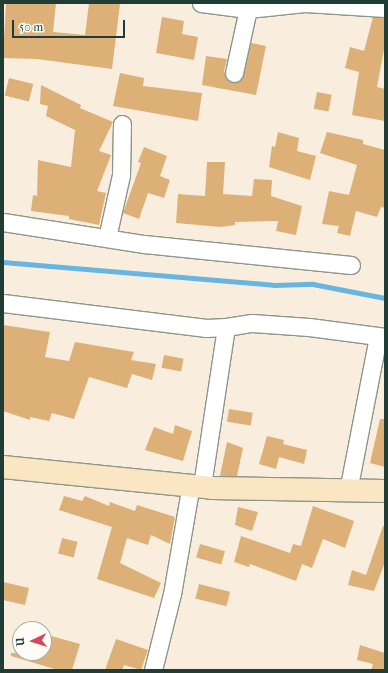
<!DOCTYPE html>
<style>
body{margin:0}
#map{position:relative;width:388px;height:673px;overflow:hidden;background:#f9eede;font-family:"IM FELL French Canon",serif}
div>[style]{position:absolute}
.stream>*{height:4.5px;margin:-2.25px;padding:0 2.25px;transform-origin:2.25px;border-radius:2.25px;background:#68b5e2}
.building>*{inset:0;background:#ddb077;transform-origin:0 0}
.roads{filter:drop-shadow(1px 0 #8c9689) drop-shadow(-1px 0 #8c9689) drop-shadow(0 1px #8c9689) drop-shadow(0 -1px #8c9689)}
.minor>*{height:17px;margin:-8.5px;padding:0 8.5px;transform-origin:8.5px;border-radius:8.5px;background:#fff}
.secondary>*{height:22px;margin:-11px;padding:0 11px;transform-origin:11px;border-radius:11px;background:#fbe6c4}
span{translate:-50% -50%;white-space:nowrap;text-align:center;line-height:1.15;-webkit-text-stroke:3px #fdfcf7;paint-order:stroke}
.frame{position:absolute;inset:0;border:4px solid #1f3d34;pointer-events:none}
.north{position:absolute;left:12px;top:621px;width:40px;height:40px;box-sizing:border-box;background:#fdfcf7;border:1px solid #a4b0a9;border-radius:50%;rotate:266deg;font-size:11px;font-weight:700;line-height:16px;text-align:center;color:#1f3d34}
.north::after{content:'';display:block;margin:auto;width:14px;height:18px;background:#d1495b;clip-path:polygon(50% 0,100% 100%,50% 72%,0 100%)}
.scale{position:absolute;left:12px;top:20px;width:113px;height:18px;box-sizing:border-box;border:2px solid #1f3d34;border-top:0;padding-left:5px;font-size:12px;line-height:14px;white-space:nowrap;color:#1f3d34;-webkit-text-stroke:3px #fdfcf7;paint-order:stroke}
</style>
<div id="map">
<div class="stream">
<div style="left:3px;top:262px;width:273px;rotate:4.8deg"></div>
<div style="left:275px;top:285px;width:38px;rotate:-2deg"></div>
<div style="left:313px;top:284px;width:73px;rotate:11deg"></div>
</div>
<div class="building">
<div style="clip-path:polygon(6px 3px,56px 3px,53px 32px,85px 35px,89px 3px,120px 4px,112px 69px,37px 59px,3px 58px)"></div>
<div style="clip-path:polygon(162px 17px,184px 21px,182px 34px,198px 37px,194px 60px,156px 53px)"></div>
<div style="clip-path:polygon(373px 17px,385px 18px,385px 44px,377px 87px,385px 89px,385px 121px,352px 115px,359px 72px,345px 68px,350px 47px,364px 51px)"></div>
<div style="clip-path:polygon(251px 43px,266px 46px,256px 95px,202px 85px,206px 56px,227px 59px,224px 71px,227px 80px,232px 83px,241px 80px)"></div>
<div style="clip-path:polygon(120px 73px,144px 78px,143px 86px,202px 93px,198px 121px,113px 106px)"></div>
<div style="left:9px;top:78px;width:25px;height:18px;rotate:14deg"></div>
<div style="clip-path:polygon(41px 85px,81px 105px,80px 108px,113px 122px,99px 151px,111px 155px,97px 191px,106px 193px,99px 225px,69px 219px,69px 216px,31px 211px,33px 195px,37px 196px,38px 160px,71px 167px,75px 130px,46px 116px,48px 106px,40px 104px)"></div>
<div style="left:317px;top:92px;width:15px;height:17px;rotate:11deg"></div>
<div style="clip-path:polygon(278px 132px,299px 138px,297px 151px,316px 156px,310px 180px,269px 167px,272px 146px,275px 147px)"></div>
<div style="clip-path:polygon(327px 132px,363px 140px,363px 144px,385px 150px,385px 208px,381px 207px,377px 217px,356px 211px,350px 236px,337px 233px,339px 226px,322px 224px,329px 191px,349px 195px,357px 165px,320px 153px)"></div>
<div style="clip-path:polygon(144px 147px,167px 156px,160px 176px,170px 180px,164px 198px,148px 193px,139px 219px,123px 213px,141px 163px,138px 162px)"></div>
<div style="clip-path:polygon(207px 162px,225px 162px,223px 194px,252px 196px,254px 179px,272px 180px,271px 196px,302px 206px,296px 235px,276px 231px,278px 221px,235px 222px,235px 225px,221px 227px,176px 223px,178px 194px,205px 196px)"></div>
<div style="clip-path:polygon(3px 325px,50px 332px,45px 357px,69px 361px,75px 342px,134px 352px,131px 360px,156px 364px,152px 380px,132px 374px,127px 388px,89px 377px,74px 419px,52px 413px,49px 421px,30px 417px,30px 420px,3px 411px)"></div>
<div style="left:164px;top:355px;width:20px;height:13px;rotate:11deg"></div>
<div style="left:229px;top:409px;width:24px;height:13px;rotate:9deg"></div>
<div style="clip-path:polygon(380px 419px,385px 419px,385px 467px,370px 463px)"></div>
<div style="clip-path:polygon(175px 425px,192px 431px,183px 461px,145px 450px,154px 427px,173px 434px)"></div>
<div style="clip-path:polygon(267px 436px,284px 440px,283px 444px,307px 450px,304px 464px,279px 457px,276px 469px,259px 464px)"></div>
<div style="clip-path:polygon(227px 442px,243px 448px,237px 476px,220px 476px)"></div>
<div style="clip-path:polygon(64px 496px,82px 501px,85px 496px,109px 506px,110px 502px,135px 511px,137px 505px,175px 517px,170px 544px,151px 535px,148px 545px,127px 538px,120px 563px,161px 583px,154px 598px,97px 579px,112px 527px,59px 510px)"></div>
<div style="clip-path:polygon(313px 506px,354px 521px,345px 548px,323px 539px,312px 568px,302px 564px,296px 581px,250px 564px,249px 567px,234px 562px,241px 536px,290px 553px,293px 544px,301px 546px)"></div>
<div style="clip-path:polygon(238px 507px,258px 512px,252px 531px,235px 525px)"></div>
<div style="clip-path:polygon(383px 526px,385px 526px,385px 562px,374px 591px,348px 585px,352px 570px,366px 575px)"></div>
<div style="left:62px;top:538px;width:16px;height:16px;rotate:14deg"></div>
<div style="left:200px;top:544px;width:26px;height:14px;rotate:16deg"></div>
<div style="clip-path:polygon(3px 582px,29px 588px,25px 605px,3px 600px)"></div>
<div style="left:199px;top:584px;width:32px;height:15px;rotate:14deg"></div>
<div style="clip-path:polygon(44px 634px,80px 644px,72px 670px,58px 670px,11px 656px,11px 653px,44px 653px)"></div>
<div style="clip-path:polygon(116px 639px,148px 650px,141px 670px,124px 665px,122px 670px,105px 670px)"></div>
<div style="clip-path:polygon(360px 645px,385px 653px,385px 670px,371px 670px,373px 664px,357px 660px)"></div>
</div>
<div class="roads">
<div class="minor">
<div style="left:201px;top:3px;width:47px;rotate:7.3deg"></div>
<div style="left:248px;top:9px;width:57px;rotate:-6deg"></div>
<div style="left:305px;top:3px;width:80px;rotate:3.6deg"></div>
<div style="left:234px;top:73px;width:66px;rotate:-77.7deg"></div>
<div style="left:3px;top:222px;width:143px;rotate:8.9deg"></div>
<div style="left:144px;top:244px;width:208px;rotate:5.8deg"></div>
<div style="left:107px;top:238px;width:65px;rotate:-77.5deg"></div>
<div style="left:121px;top:175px;width:51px;rotate:-88.9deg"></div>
<div style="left:3px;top:303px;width:205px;rotate:7deg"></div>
<div style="left:206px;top:328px;width:20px;rotate:-3deg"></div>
<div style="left:226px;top:327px;width:161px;rotate:98.6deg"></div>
<div style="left:226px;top:327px;width:26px;rotate:-9deg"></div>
<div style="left:252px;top:323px;width:57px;rotate:4deg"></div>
<div style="left:309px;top:327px;width:77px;rotate:7.5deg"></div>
<div style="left:348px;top:491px;width:157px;rotate:-79deg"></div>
<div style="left:153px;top:670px;width:78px;rotate:-76deg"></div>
<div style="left:172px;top:594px;width:112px;rotate:-80.2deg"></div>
</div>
<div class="secondary">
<div style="left:3px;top:467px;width:210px;rotate:5.7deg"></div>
<div style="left:212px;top:488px;width:173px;rotate:1deg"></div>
</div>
</div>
<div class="frame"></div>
<div class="north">U</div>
<div class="scale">50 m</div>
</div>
